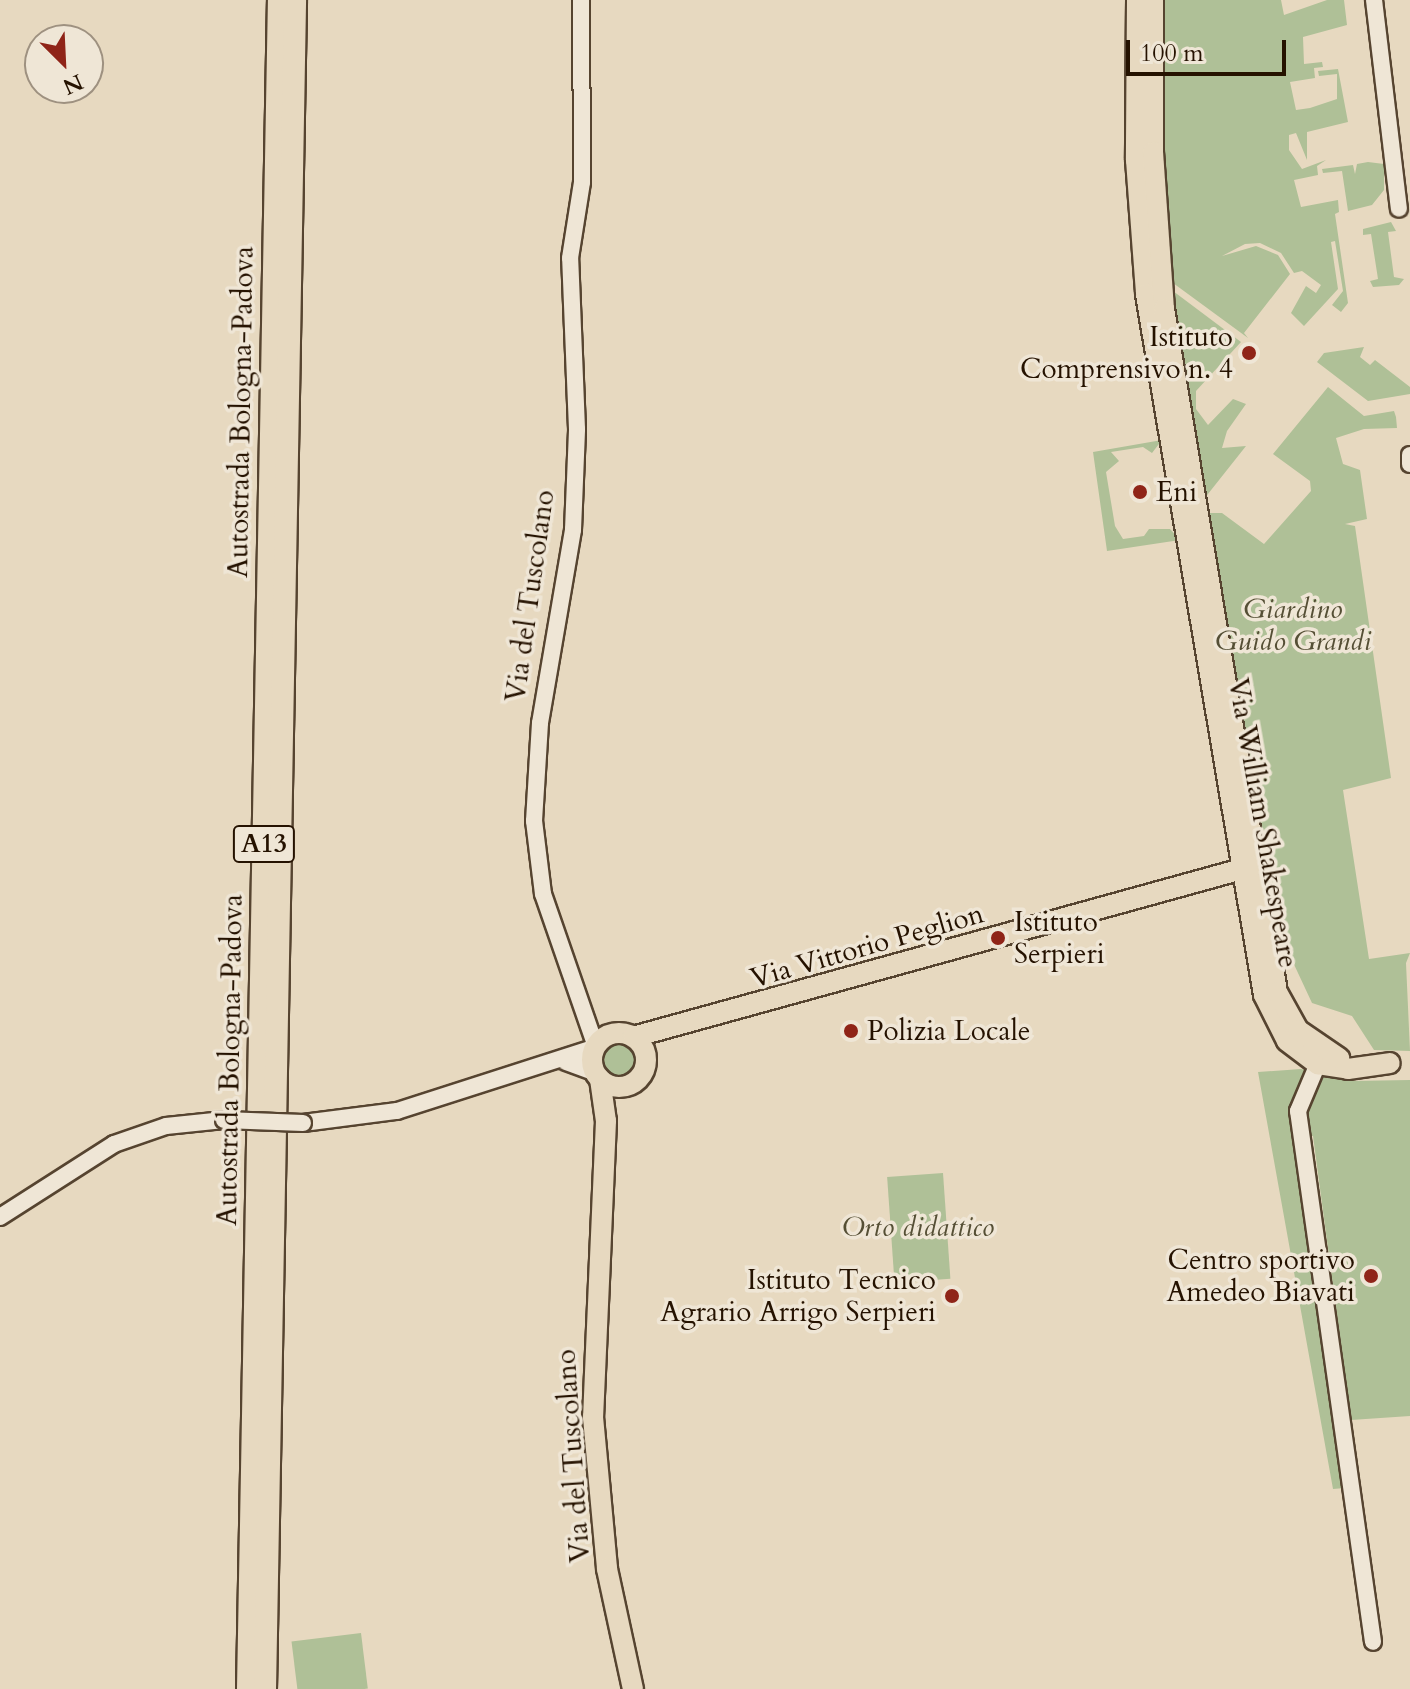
<!DOCTYPE html>
<style>
body{margin:0}
#map{position:relative;width:1410px;height:1689px;overflow:hidden;background:#e7d9c0;font-family:Cardo,serif}
div>[style]{position:absolute}
.green>*{inset:0;background:#afc097;transform-origin:0 0}
.round{border-radius:50%}
.roads{filter:drop-shadow(2px 0 #564430) drop-shadow(-2px 0 #564430) drop-shadow(0 2px #564430) drop-shadow(0 -2px #564430)}
.minor>*{height:16px;margin:-8px;padding:0 8px;transform-origin:8px;border-radius:8px;background:#efe6d6}
.major>*{height:20px;margin:-10px;padding:0 10px;transform-origin:10px;border-radius:10px;background:#e7d9c0}
.major>.ring{margin:-10px;padding:0;box-sizing:content-box;background:none;border:20px solid #e7d9c0;border-radius:50%}
.highway>*{height:22px;margin:-11px;padding:0 11px;transform-origin:11px;border-radius:11px;background:#e7d9c0}
.bridges{filter:drop-shadow(2px 0 #564430) drop-shadow(-2px 0 #564430) drop-shadow(0 2px #564430) drop-shadow(0 -2px #564430)}
.minor-bridge>*{height:16px;margin:-8px;padding:0 8px;transform-origin:8px;border-radius:8px;background:#efe6d6}
.dots>*{width:22px;height:22px;translate:-50% -50%;box-sizing:border-box;border:4px solid #efe6d6;border-radius:50%}
span{translate:-50% -50%;white-space:nowrap;text-align:center;line-height:1.15;-webkit-text-stroke:7px #efe6d6;paint-order:stroke}
.shield-label span{padding:2px 6px;background:#efe6d6;border:2px solid;border-radius:6px;-webkit-text-stroke-width:0}
.shield-label{font-size:26px;color:#251200;font-weight:700}
.poi-label{font-size:28px;color:#251200}
.right{translate:-100% -50%;text-align:right}
.left{translate:0 -50%;text-align:left}
.street-label{font-size:28px;color:#251200}
.park-label{font-size:28px;color:#554f35;font-style:italic}
.north{position:absolute;left:24px;top:24px;width:80px;height:80px;box-sizing:border-box;background:#efe6d6;border:2px solid #9e9180;border-radius:50%;rotate:156deg;font-size:22px;font-weight:700;line-height:32px;text-align:center;color:#251200}
.north::after{content:'';display:block;margin:auto;width:28px;height:36px;background:#8f2418;clip-path:polygon(50% 0,100% 100%,50% 72%,0 100%)}
.scale{position:absolute;left:1126px;top:40px;width:160px;height:36px;box-sizing:border-box;border:4px solid #251200;border-top:0;padding-left:10px;font-size:24px;line-height:28px;white-space:nowrap;color:#251200;-webkit-text-stroke:6px #efe6d6;paint-order:stroke}
</style>
<div id="map">
<div class="green">
<div style="clip-path:polygon(1164px 0,1281px 0,1284px 15px,1327px 0,1344px 0,1347px 25px,1303px 37px,1304px 64px,1322px 62px,1323px 67px,1314px 68px,1315px 78px,1290px 82px,1296px 110px,1310px 108px,1337px 99px,1337px 74px,1319px 76px,1318px 71px,1338px 69px,1348px 122px,1307px 132px,1307px 160px,1296px 133px,1289px 135px,1289px 150px,1302px 169px,1326px 160px,1317px 166px,1318px 175px,1294px 180px,1301px 207px,1338px 200px,1339px 212px,1335px 214px,1348px 303px,1341px 312px,1332px 305px,1343px 291px,1335px 241px,1331px 242px,1338px 289px,1304px 326px,1291px 313px,1306px 286px,1316px 293px,1321px 285px,1302px 271px,1294px 273px,1281px 253px,1260px 243px,1245px 244px,1222px 256px,1256px 246px,1278px 255px,1290px 274px,1244px 333px,1248px 338px,1173px 283px,1165px 182px)"></div>
<div style="clip-path:polygon(1368px 162px,1384px 164px,1384px 190px,1372px 205px,1348px 211px,1342px 171px,1323px 173px,1322px 169px,1353px 165px,1355px 174px,1357px 164px)"></div>
<div style="clip-path:polygon(1391px 222px,1396px 231px,1388px 232px,1394px 277px,1404px 279px,1399px 285px,1373px 287px,1370px 281px,1378px 279px,1371px 234px,1363px 235px,1363px 229px)"></div>
<div style="clip-path:polygon(1173px 291px,1241px 342px,1196px 391px,1196px 409px,1208px 425px,1233px 399px,1246px 404px,1227px 431px,1222px 448px,1246px 446px,1204px 499px)"></div>
<div style="clip-path:polygon(1364px 347px,1360px 357px,1370px 365px,1375px 360px,1410px 387px,1410px 394px,1368px 401px,1317px 362px,1324px 353px)"></div>
<div style="clip-path:polygon(1328px 387px,1364px 416px,1394px 411px,1396px 417px,1397px 428px,1364px 429px,1336px 438px,1343px 464px,1360px 470px,1367px 519px,1345px 524px,1355px 526px,1391px 778px,1343px 790px,1369px 959px,1410px 953px,1406px 963px,1410px 1051px,1374px 1050px,1352px 1016px,1312px 1003px,1291px 958px,1269px 870px,1207px 513px,1222px 513px,1264px 544px,1311px 491px,1310px 481px,1273px 454px)"></div>
<div style="clip-path:polygon(1162px 440px,1152px 453px,1143px 447px,1111px 452px,1119px 461px,1106px 472px,1115px 526px,1123px 539px,1144px 536px,1149px 529px,1170px 529px,1180px 540px,1107px 551px,1093px 452px)"></div>
<div class="round" style="left:599px;top:1040px;width:38px;height:38px"></div>
<div style="clip-path:polygon(1301px 1069px,1351px 1081px,1410px 1080px,1410px 1416px,1351px 1420px,1313px 1136px,1295px 1137px,1345px 1488px,1333px 1489px,1258px 1072px)"></div>
<div style="left:943px;top:1173px;width:106px;height:56px;rotate:86deg"></div>
<div style="left:361px;top:1633px;width:56px;height:70px;rotate:83deg"></div>
</div>
<div class="roads">
<div class="minor">
<div style="left:1374px;top:0;width:210px;rotate:83.2deg"></div>
<div style="left:1410px;top:455px;width:9px;rotate:90deg"></div>
<div style="left:1322px;top:1054px;width:62px;rotate:112.8deg"></div>
<div style="left:1298px;top:1111px;width:536px;rotate:81.96deg"></div>
<div style="left:566px;top:1062px;width:32px;rotate:20deg"></div>
<div style="left:303px;top:1123px;width:95px;rotate:-7.3deg"></div>
<div style="left:397px;top:1111px;width:209px;rotate:-17.8deg"></div>
<div style="left:596px;top:1047px;width:162px;rotate:-109.1deg"></div>
<div style="left:543px;top:894px;width:74px;rotate:-97deg"></div>
<div style="left:534px;top:821px;width:98px;rotate:-86.5deg"></div>
<div style="left:540px;top:723px;width:196px;rotate:-80.3deg"></div>
<div style="left:573px;top:530px;width:101px;rotate:-87.7deg"></div>
<div style="left:577px;top:429px;width:171px;rotate:-92.3deg"></div>
<div style="left:570px;top:258px;width:77px;rotate:-81deg"></div>
<div style="left:582px;top:182px;width:182px;rotate:-90.3deg"></div>
<div style="left:0;top:1217px;width:135px;rotate:-32.6deg"></div>
<div style="left:114px;top:1144px;width:55px;rotate:-19.1deg"></div>
<div style="left:166px;top:1126px;width:58px;rotate:-5.9deg"></div>
</div>
<div class="major">
<div style="left:1137px;top:0;width:160px;rotate:90.4deg"></div>
<div style="left:1136px;top:160px;width:134px;rotate:85.7deg"></div>
<div style="left:1146px;top:294px;width:711px;rotate:80.44deg"></div>
<div style="left:1264px;top:995px;width:51px;rotate:63.4deg"></div>
<div style="left:1287px;top:1041px;width:39px;rotate:37deg"></div>
<div style="left:1318px;top:1064px;width:30px;rotate:9deg"></div>
<div style="left:1348px;top:1069px;width:42px;rotate:-8.1deg"></div>
<div style="left:1153px;top:0;width:152px;rotate:90deg"></div>
<div style="left:1153px;top:152px;width:157px;rotate:86deg"></div>
<div style="left:1164px;top:309px;width:692px;rotate:80.61deg"></div>
<div style="left:1277px;top:992px;width:43px;rotate:61.1deg"></div>
<div style="left:1298px;top:1030px;width:50px;rotate:34.3deg"></div>
<div class="ring" style="left:592px;top:1033px;width:34px;height:34px"></div>
<div style="left:633px;top:1037px;width:643px;rotate:-15.42deg"></div>
<div style="left:600px;top:1079px;width:42px;rotate:81.9deg"></div>
<div style="left:606px;top:1121px;width:296px;rotate:92.5deg"></div>
<div style="left:593px;top:1417px;width:153px;rotate:84.7deg"></div>
<div style="left:607px;top:1569px;width:123px;rotate:77.8deg"></div>
</div>
<div class="highway">
<div style="left:248px;top:1689px;width:1689px;rotate:-88.95deg"></div>
<div style="left:265px;top:1689px;width:1689px;rotate:-88.98deg"></div>
</div>
</div>
<div class="bridges">
<div class="minor-bridge">
<div style="left:224px;top:1120px;width:79px;rotate:2.2deg"></div>
</div>
</div>
<div class="dots">
<div style="left:1249px;top:353px;background:#8f2418"></div>
<div style="left:1140px;top:492px;background:#8f2418"></div>
<div style="left:998px;top:938px;background:#8f2418"></div>
<div style="left:851px;top:1031px;background:#8f2418"></div>
<div style="left:1371px;top:1276px;background:#8f2418"></div>
<div style="left:952px;top:1296px;background:#8f2418"></div>
</div>
<div class="shield-label">
<span style="left:264px;top:844px">A13</span>
</div>
<div class="poi-label">
<span class="right" style="left:1233px;top:353px">Istituto<br>Comprensivo n. 4</span>
<span class="left" style="left:1156px;top:492px">Eni</span>
<span class="left" style="left:1014px;top:938px">Istituto<br>Serpieri</span>
<span class="left" style="left:867px;top:1031px">Polizia Locale</span>
<span class="right" style="left:1355px;top:1276px">Centro sportivo<br>Amedeo Biavati</span>
<span class="right" style="left:936px;top:1296px">Istituto Tecnico<br>Agrario Arrigo Serpieri</span>
</div>
<div class="street-label">
<span style="left:241px;top:412px;rotate:-89deg">Autostrada Bologna-Padova</span>
<span style="left:530px;top:596px;rotate:-82deg">Via del Tuscolano</span>
<span style="left:1263px;top:823px;rotate:80deg">Via William Shakespeare</span>
<span style="left:867px;top:946px;rotate:-16deg">Via Vittorio Peglion</span>
<span style="left:230px;top:1060px;rotate:-89deg">Autostrada Bologna-Padova</span>
<span style="left:573px;top:1456px;rotate:-94deg">Via del Tuscolano</span>
</div>
<div class="park-label">
<span style="left:1293px;top:625px">Giardino<br>Guido Grandi</span>
<span style="left:918px;top:1227px">Orto didattico</span>
</div>
<div class="north">N</div>
<div class="scale">100 m</div>
</div>
